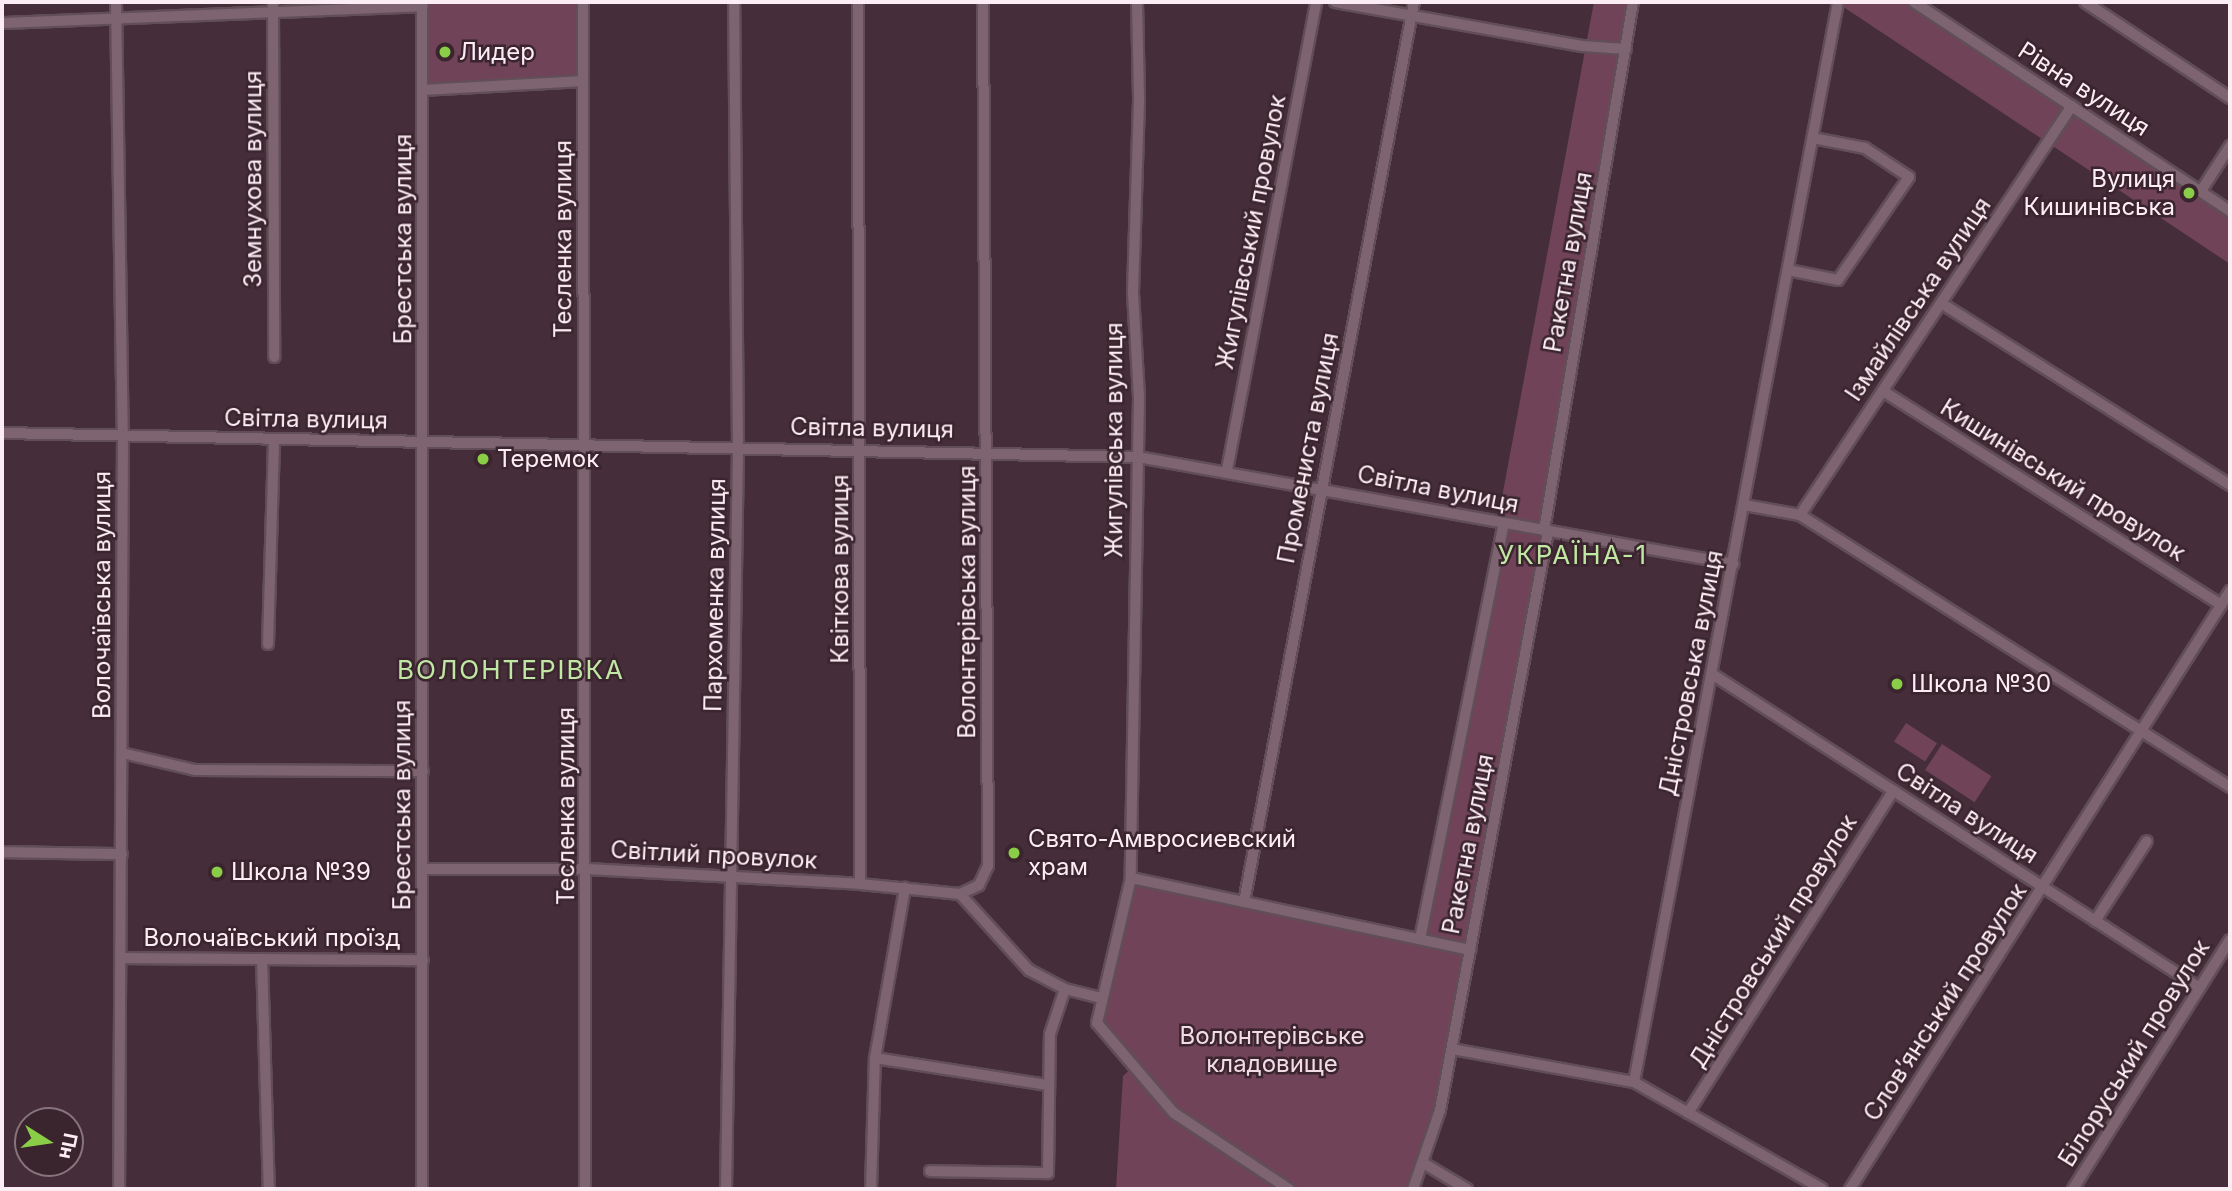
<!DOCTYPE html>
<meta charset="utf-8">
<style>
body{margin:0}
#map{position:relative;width:2232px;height:1191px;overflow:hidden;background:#452e39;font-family:Inter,sans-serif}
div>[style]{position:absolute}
.green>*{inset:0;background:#704359;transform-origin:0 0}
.roads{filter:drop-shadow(2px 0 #614e57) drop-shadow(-2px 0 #614e57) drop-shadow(0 2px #614e57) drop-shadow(0 -2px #614e57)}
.minor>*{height:10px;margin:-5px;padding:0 5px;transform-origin:5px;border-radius:5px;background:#7e6470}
.dots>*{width:19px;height:19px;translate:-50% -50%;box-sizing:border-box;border:4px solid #3a242e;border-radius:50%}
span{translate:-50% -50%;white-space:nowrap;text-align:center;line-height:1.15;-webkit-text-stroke:5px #3a242e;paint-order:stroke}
.poi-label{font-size:24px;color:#fcecf3}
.left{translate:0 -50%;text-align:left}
.right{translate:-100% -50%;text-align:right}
.street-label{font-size:24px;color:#fcecf3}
.park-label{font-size:24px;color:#f1dbe4}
.neighbourhood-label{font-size:26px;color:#c0e7a3;letter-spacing:2px}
.frame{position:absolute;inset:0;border:4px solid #fcecf3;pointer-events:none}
.north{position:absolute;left:14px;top:1107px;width:70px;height:70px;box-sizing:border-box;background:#3a242e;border:2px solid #88747d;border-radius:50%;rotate:102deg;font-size:19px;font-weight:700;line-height:28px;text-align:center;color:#fcecf3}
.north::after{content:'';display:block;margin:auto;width:24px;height:32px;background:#8ace47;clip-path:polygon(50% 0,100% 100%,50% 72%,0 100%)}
</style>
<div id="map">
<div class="green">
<div style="left:425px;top:2px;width:155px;height:86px"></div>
<div style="clip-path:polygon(1594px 2px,1630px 2px,1545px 533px,1440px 1110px,1413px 1189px,1116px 1189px,1123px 1076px,1133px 1067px,1097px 1023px,1131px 878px,1423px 940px,1508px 521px,1498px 519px)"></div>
<div style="clip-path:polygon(1836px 2px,1910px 2px,2230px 213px,2230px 264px)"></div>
<div style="left:1906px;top:723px;width:37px;height:22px;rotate:33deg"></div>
<div style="left:1942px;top:744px;width:59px;height:31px;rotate:33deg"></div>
</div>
<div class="roads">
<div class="minor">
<div style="left:116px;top:2px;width:433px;rotate:89.1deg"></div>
<div style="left:123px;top:435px;width:754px;rotate:90.3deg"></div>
<div style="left:273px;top:2px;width:355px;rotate:89.8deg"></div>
<div style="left:583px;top:2px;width:1187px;rotate:89.9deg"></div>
<div style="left:858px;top:2px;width:882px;rotate:89.87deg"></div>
<div style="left:1137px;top:2px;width:99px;rotate:88.8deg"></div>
<div style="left:1139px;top:101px;width:192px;rotate:91.8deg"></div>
<div style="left:1133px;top:293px;width:104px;rotate:86.7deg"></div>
<div style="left:1139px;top:397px;width:481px;rotate:91deg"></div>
<div style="left:1131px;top:878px;width:149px;rotate:103.2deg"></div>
<div style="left:1097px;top:1023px;width:118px;rotate:49.5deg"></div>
<div style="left:1174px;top:1113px;width:138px;rotate:33.5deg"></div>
<div style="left:1335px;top:2px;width:251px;rotate:10.1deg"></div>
<div style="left:1582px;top:46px;width:44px;rotate:3.9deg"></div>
<div style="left:1914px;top:2px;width:379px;rotate:33.5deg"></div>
<div style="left:2085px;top:2px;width:174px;rotate:33.5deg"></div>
<div style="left:2px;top:23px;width:421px;rotate:-2.3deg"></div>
<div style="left:423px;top:90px;width:160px;rotate:-3.2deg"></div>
<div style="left:2201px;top:191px;width:54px;rotate:-57.2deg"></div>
<div style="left:1788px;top:270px;width:51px;rotate:11.3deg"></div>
<div style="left:1838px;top:280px;width:125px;rotate:-55.4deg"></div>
<div style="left:1909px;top:177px;width:53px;rotate:-146.6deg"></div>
<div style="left:1865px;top:148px;width:53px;rotate:-169.1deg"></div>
<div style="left:1941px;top:303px;width:342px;rotate:32.2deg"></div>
<div style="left:1883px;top:391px;width:400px;rotate:32.3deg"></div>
<div style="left:2px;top:433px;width:1136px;rotate:1.21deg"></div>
<div style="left:1138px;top:457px;width:605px;rotate:10.19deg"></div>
<div style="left:1227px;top:470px;width:476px;rotate:-79.2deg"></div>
<div style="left:1744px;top:505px;width:57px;rotate:10.1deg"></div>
<div style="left:1800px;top:515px;width:509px;rotate:32.32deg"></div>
<div style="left:1800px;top:515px;width:491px;rotate:-56.4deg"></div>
<div style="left:1544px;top:530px;width:535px;rotate:-80.43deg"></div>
<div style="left:268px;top:644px;width:205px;rotate:-88.3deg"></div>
<div style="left:1712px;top:674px;width:580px;rotate:32.76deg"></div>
<div style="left:122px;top:753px;width:75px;rotate:13.1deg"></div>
<div style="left:195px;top:770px;width:228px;rotate:0.3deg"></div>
<div style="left:2px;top:852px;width:120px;rotate:1deg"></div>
<div style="left:423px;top:869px;width:164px"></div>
<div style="left:587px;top:869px;width:273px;rotate:3.1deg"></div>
<div style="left:860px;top:884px;width:100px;rotate:5.7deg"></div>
<div style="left:960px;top:894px;width:21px;rotate:-25deg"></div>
<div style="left:979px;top:885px;width:21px;rotate:-65deg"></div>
<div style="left:988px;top:866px;width:864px;rotate:-90.33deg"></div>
<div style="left:1131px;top:878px;width:347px;rotate:12deg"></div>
<div style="left:960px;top:894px;width:103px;rotate:47.8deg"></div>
<div style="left:1029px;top:970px;width:41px;rotate:27.8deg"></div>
<div style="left:1065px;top:989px;width:37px;rotate:14deg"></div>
<div style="left:1244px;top:902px;width:916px;rotate:-79.3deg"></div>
<div style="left:2095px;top:921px;width:95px;rotate:-57deg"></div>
<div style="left:1420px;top:939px;width:424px;rotate:-78.6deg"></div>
<div style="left:121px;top:958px;width:302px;rotate:0.4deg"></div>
<div style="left:262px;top:959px;width:230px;rotate:88.3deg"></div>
<div style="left:1452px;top:1049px;width:185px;rotate:10.3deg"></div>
<div style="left:1634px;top:1082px;width:216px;rotate:29.6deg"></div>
<div style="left:875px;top:1058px;width:175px;rotate:8.9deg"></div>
<div style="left:1634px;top:1082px;width:1099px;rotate:-79.3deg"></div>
<div style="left:1688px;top:1113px;width:382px;rotate:-57.5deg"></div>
<div style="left:1425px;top:1164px;width:49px;rotate:30.8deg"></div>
<div style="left:930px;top:1171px;width:118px;rotate:1deg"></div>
<div style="left:1048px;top:1173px;width:139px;rotate:-89.2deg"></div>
<div style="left:1050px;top:1034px;width:47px;rotate:-71.6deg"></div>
<div style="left:422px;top:1189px;width:1187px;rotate:-90deg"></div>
<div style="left:726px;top:1189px;width:742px;rotate:-89.07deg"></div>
<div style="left:738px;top:447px;width:445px;rotate:-90.5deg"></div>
<div style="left:871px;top:1189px;width:131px;rotate:-88.3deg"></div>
<div style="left:875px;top:1058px;width:173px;rotate:-80deg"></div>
<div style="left:1413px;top:1189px;width:83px;rotate:-71.1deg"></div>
<div style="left:1440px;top:1110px;width:589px;rotate:-79.43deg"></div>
<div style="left:1850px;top:1189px;width:709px;rotate:-57.57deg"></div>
<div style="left:2073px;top:1189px;width:294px;rotate:-57.8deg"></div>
</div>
</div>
<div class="dots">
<div style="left:445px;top:52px;background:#8ace47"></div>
<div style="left:2189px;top:193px;background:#8ace47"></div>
<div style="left:483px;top:459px;background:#8ace47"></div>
<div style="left:1897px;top:684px;background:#8ace47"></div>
<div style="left:1014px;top:853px;background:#8ace47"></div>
<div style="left:217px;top:872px;background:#8ace47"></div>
</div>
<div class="poi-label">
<span class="left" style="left:459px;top:52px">Лидер</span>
<span class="right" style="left:2175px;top:193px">Вулиця<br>Кишинівська</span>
<span class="left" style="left:497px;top:459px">Теремок</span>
<span class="left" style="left:1911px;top:684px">Школа №30</span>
<span class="left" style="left:1028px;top:853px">Свято-Амвросиевский<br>храм</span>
<span class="left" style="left:231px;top:872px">Школа №39</span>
</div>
<div class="street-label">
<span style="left:2084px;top:89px;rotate:33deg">Рівна вулиця</span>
<span style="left:253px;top:179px;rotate:-90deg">Земнухова вулиця</span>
<span style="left:1251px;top:232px;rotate:-79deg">Жигулівський провулок</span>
<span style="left:403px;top:239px;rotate:-90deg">Брестська вулиця</span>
<span style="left:563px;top:239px;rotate:-90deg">Тесленка вулиця</span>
<span style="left:1568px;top:262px;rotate:-80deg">Ракетна вулиця</span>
<span style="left:1918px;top:299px;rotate:-56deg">Ізмайлівська вулиця</span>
<span style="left:306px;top:419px;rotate:1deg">Світла вулиця</span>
<span style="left:872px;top:428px;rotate:1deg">Світла вулиця</span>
<span style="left:1114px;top:440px;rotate:-90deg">Жигулівська вулиця</span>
<span style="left:1308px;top:448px;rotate:-79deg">Промениста вулиця</span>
<span style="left:2063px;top:480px;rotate:32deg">Кишинівський провулок</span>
<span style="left:1438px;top:489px;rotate:11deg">Світла вулиця</span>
<span style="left:840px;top:569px;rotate:-90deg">Квіткова вулиця</span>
<span style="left:102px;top:595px;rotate:-90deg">Волочаївська вулиця</span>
<span style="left:715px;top:595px;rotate:-89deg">Пархоменка вулиця</span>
<span style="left:967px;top:602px;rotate:-90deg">Волонтерівська вулиця</span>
<span style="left:1691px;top:673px;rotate:-79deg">Дністровська вулиця</span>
<span style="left:402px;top:805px;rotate:-90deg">Брестська вулиця</span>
<span style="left:566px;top:806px;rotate:-90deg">Тесленка вулиця</span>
<span style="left:1967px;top:813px;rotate:33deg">Світла вулиця</span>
<span style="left:1468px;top:844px;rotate:-79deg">Ракетна вулиця</span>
<span style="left:714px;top:855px;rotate:3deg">Світлий провулок</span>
<span style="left:272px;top:938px">Волочаївський проїзд</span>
<span style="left:1773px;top:941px;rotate:-58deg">Дністровський провулок</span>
<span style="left:1945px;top:1002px;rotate:-57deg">Слов’янський провулок</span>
<span style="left:2134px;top:1053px;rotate:-58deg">Білоруський провулок</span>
</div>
<div class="park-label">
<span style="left:1272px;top:1050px">Волонтерівське<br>кладовище</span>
</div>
<div class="neighbourhood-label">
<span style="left:1573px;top:555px">УКРАЇНА-1</span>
<span style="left:511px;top:670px">ВОЛОНТЕРІВКА</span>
</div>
<div class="frame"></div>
<div class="north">Пн</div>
</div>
